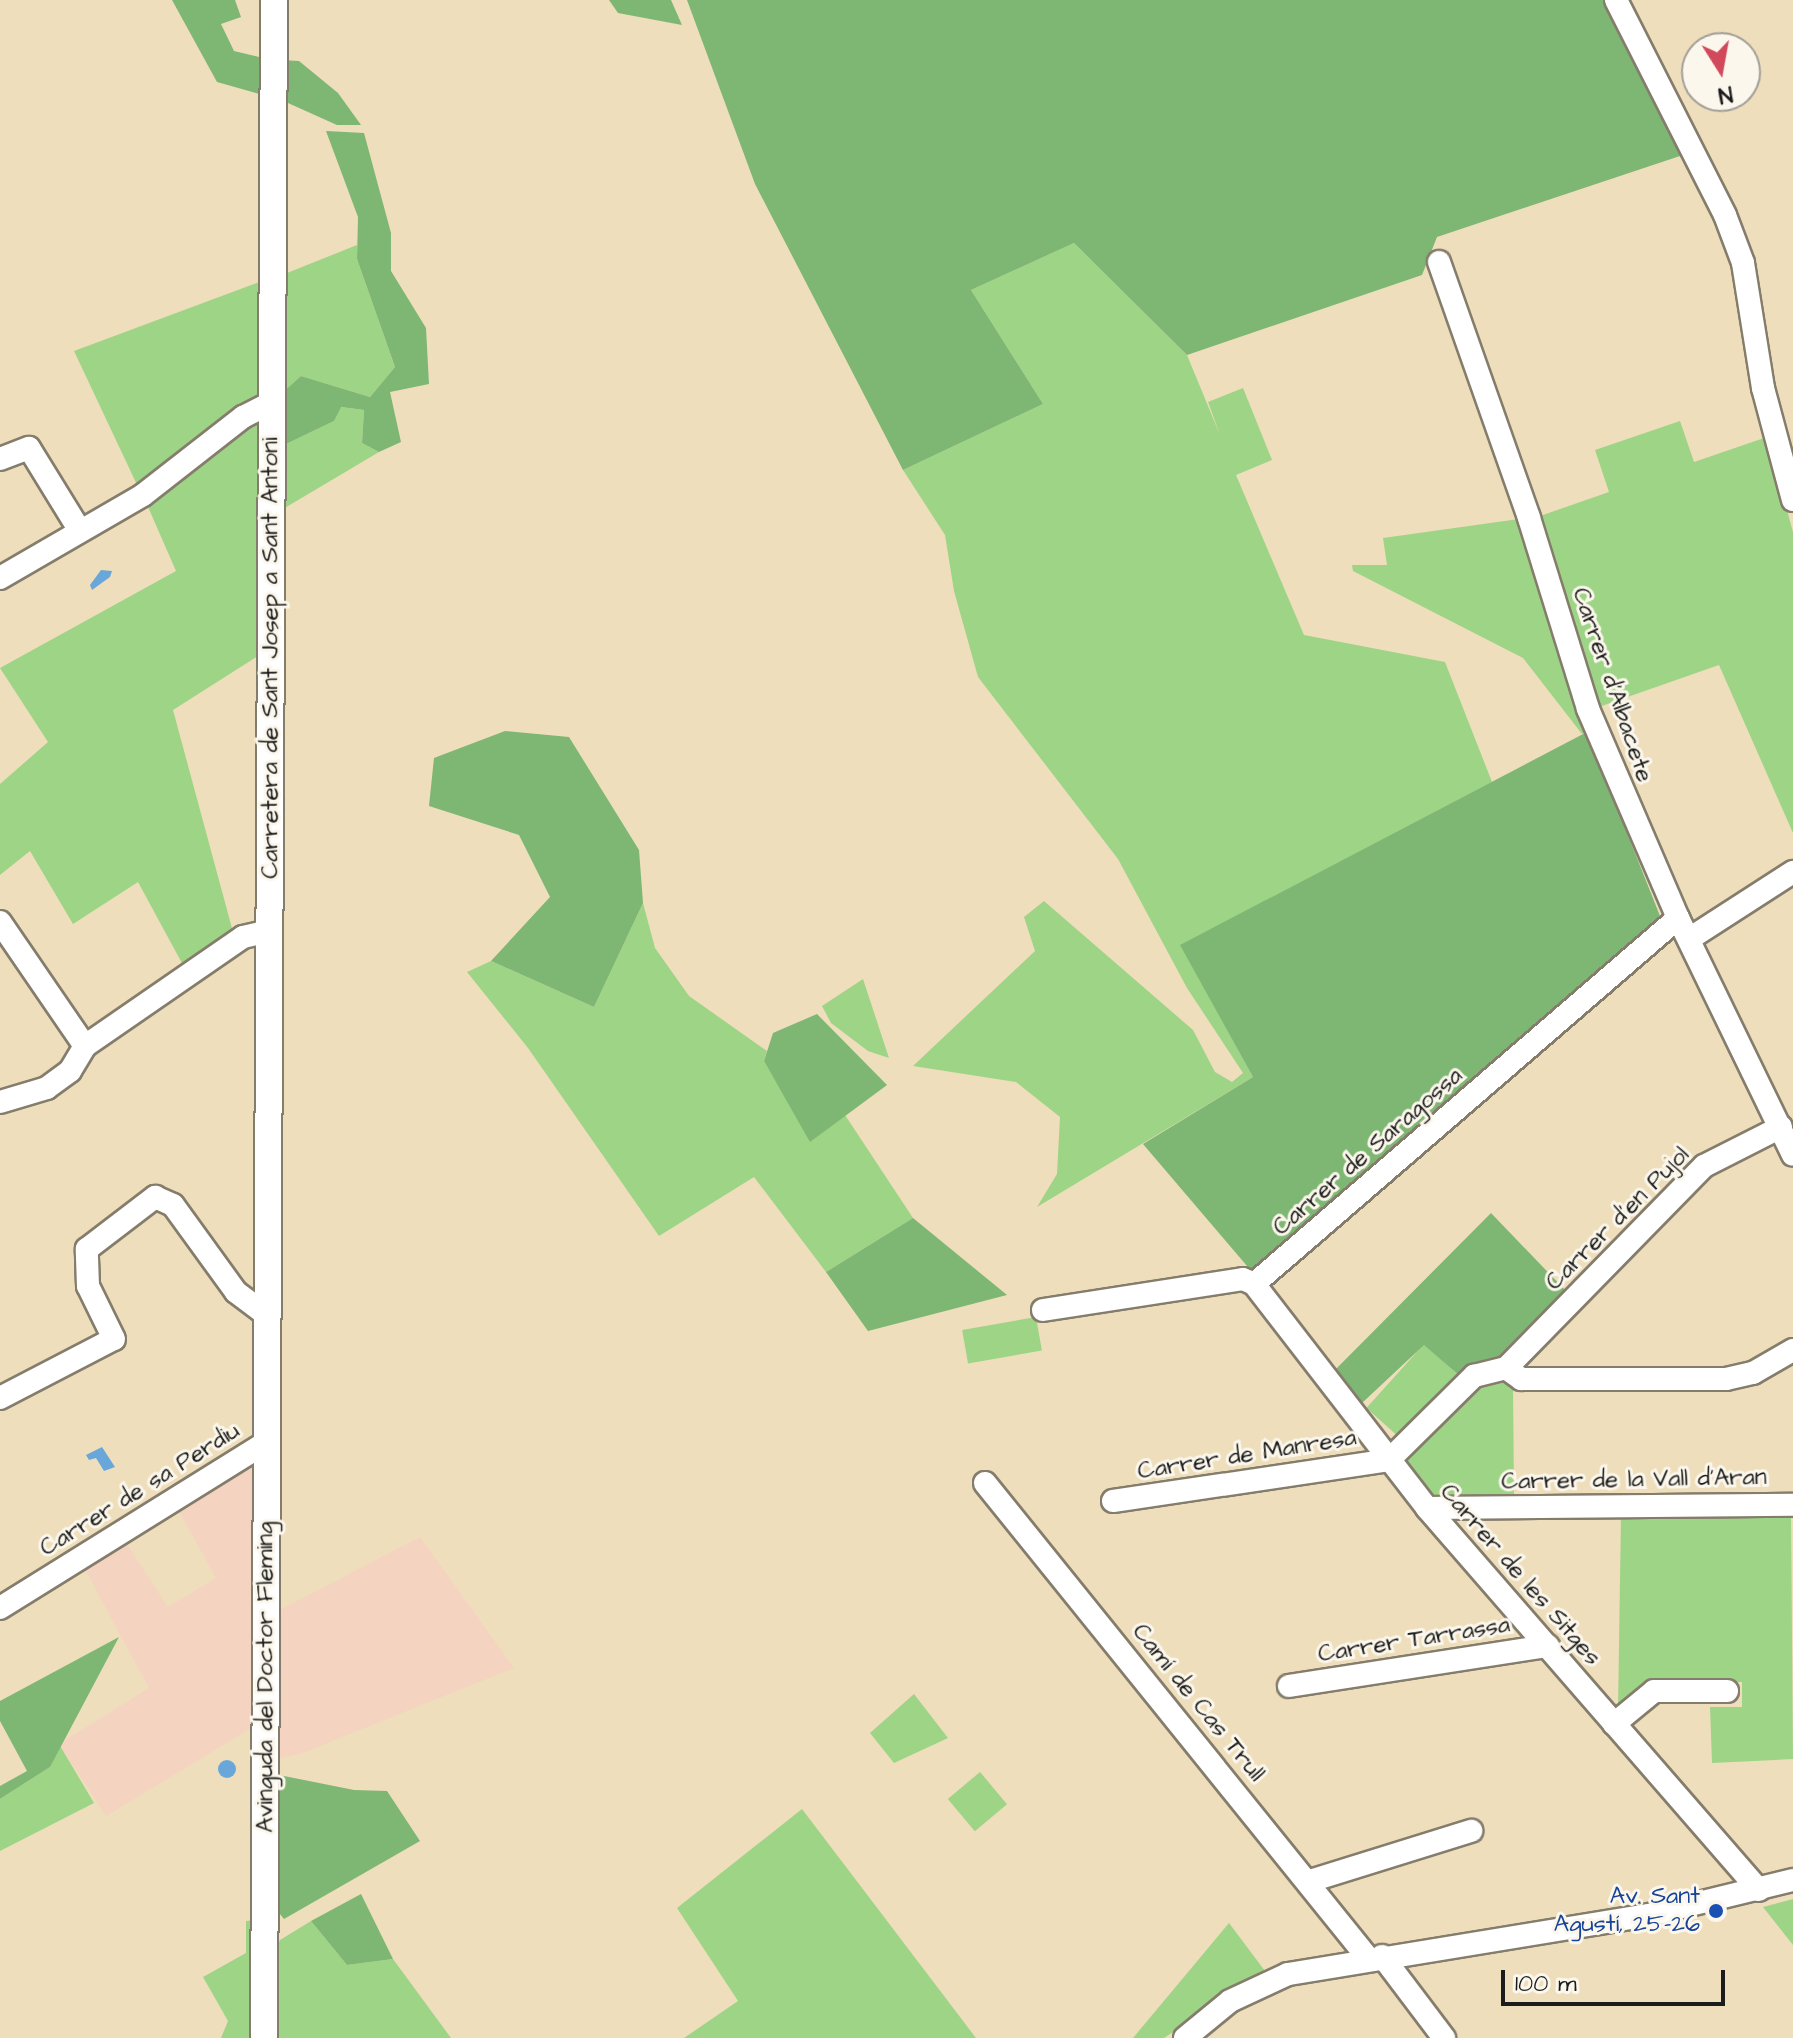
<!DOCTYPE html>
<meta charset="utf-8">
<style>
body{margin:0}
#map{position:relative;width:1793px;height:2038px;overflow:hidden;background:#eedebc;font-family:"Architects Daughter",sans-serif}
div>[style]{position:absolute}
.built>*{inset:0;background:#f4d3c0}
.green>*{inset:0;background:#9ed486;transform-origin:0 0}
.forest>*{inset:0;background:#7eb673}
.water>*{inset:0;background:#69a7db}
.round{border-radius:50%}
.roads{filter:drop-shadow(2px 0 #857d6c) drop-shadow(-2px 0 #857d6c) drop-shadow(0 2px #857d6c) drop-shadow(0 -2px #857d6c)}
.minor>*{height:22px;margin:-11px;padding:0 11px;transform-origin:11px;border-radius:11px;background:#fff}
.major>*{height:26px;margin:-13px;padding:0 13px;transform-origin:13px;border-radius:13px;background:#fff}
.dots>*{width:22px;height:22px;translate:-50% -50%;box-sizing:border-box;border:4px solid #fbf7ec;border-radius:50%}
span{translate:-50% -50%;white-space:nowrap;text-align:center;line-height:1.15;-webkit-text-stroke:6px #fbf7ec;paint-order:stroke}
.street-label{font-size:24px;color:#1c1c1c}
.transit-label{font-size:24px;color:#164399}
.right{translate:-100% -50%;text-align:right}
.north{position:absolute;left:1681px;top:32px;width:80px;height:80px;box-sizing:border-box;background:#fbf7ec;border:2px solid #a29f99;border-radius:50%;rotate:169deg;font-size:22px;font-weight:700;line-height:32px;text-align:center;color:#1c1c1c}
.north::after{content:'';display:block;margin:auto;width:28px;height:36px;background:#d1495b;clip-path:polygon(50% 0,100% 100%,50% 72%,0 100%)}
.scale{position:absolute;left:1501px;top:1970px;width:224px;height:36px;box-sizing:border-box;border:4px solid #1c1c1c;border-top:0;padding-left:10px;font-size:24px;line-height:28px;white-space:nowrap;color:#1c1c1c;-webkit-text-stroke:6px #fbf7ec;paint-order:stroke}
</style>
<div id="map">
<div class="built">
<div style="clip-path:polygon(260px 1454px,278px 1611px,420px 1537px,514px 1668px,300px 1754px,274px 1759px,253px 1727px,106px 1816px,59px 1744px,149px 1688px,82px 1564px,123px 1538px,168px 1607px,216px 1578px,176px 1506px)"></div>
</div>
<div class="green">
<div style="clip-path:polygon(1074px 243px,1187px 355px,1220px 435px,1208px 402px,1243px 388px,1272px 460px,1236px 475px,1304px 635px,1445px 662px,1492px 782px,1181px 945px,1253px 1077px,1037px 1207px,1057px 1174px,1060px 1117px,1016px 1082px,913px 1066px,1035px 951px,1024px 917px,1044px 901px,1193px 1030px,1215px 1072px,1232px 1082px,1243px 1073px,1187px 988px,1118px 859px,978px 677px,954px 591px,945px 535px,903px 470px,1043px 404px,971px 290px)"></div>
<div style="clip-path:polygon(357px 245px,357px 259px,395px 367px,370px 397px,301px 376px,283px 392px,282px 275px)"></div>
<div style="clip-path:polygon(265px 280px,265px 393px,139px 489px,74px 351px)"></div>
<div style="clip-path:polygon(340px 407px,364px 410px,362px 443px,379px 452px,283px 509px,284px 445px,334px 421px)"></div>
<div style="clip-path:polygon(260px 418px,258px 656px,173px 710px,233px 932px,183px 965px,138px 882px,73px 924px,30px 851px,0 875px,0 784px,48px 742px,0 668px,176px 571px,145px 500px)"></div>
<div style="clip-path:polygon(1680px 421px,1694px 462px,1767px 437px,1793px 532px,1793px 833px,1719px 665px,1599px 707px,1540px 516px,1609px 492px,1595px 450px)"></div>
<div style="clip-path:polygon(1519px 519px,1587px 732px,1582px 734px,1523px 658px,1353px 571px,1352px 565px,1387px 565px,1383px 538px)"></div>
<div style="clip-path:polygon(643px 903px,655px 948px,689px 996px,767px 1051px,764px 1061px,811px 1141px,845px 1115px,913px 1218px,826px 1272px,754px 1177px,659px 1236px,528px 1048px,467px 972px,491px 961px,594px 1007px)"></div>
<div style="clip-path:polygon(863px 979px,889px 1058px,868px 1051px,831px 1023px,822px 1006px)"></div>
<div style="left:1036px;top:1317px;width:34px;height:75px;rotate:80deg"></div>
<div style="left:1424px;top:1344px;width:50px;height:86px;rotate:42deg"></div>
<div style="clip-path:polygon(1493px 1374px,1513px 1386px,1514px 1497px,1433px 1496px,1402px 1456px,1479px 1381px)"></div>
<div style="clip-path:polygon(1621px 1515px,1791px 1515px,1793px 1759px,1712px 1763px,1710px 1707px,1742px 1707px,1742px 1682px,1663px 1682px,1618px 1711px)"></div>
<div style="clip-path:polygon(914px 1694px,948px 1738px,894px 1763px,870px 1733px)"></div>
<div style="clip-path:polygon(59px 1744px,94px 1803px,0 1851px,0 1799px,50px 1767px)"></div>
<div style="left:980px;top:1772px;width:42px;height:42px;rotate:50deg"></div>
<div style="clip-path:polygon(802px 1809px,976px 2038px,684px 2038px,738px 2001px,677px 1908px)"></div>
<div style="clip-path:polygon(1793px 1899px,1793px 1945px,1763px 1907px)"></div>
<div style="clip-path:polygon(255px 1920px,256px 2038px,221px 2038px,228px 2021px,203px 1977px,246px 1953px,246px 1921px)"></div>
<div style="clip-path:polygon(311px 1921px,347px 1965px,393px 1959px,451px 2038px,273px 2038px,273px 1954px,280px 1940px)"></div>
<div style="clip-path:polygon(1229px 1923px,1265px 1971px,1164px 2038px,1133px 2038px)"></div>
</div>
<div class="forest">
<div style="clip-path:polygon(172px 0,235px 0,241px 17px,221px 24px,234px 51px,263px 58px,263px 95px,217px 82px)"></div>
<div style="clip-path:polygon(609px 0,671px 0,682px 25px,618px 13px)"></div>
<div style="clip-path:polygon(687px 0,1605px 0,1686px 154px,1437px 237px,1422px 275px,1187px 355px,1074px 243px,971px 290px,1043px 404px,903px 470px,755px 184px)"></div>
<div style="clip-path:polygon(281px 60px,299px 61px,338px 93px,361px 125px,337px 125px,288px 103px,282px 96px)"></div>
<div style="clip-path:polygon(326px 131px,364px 133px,391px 233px,391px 271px,426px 328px,429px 384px,390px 392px,401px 442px,379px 452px,362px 443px,364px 410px,341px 407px,334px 421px,284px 445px,283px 392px,301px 376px,370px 397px,395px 367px,357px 259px,358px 217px)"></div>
<div style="clip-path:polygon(505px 731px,569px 737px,639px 850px,643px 903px,594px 1007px,491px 961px,550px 897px,519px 835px,429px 806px,434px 758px)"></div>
<div style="clip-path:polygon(1587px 732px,1660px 916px,1253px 1273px,1143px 1144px,1253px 1077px,1180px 945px)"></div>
<div style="clip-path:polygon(817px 1014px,887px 1085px,810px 1142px,764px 1061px,773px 1033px)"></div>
<div style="clip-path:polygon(1491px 1213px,1566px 1291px,1501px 1355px,1461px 1377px,1424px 1345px,1362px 1403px,1335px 1370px)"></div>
<div style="clip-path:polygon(913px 1218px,1007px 1295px,868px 1331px,826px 1272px)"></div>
<div style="clip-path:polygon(119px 1637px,50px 1767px,0 1799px,0 1786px,27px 1771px,0 1721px,0 1701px)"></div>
<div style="clip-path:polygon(274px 1774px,354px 1790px,387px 1791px,420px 1841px,284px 1919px,275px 1908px)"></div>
<div style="clip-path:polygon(361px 1894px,393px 1959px,347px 1965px,311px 1921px)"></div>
</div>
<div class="water">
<div style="clip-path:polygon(101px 570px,112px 571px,110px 577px,92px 590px,90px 585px)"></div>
<div style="clip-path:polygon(102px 1447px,115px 1467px,104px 1471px,96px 1458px,89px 1460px,86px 1455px)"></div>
<div class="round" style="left:218px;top:1760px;width:18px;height:18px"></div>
</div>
<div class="roads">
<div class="minor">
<div style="left:1616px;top:0;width:241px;rotate:63.1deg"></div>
<div style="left:1725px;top:215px;width:51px;rotate:69.4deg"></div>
<div style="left:1743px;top:263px;width:127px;rotate:80.9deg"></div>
<div style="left:1763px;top:388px;width:116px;rotate:75deg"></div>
<div style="left:1439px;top:262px;width:271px;rotate:70.6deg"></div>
<div style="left:1529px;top:518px;width:200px;rotate:72.8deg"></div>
<div style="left:1588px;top:709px;width:228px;rotate:66.7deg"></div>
<div style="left:1678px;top:918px;width:263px;rotate:64.1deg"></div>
<div style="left:0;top:459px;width:31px;rotate:-21deg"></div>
<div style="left:29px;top:448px;width:97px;rotate:58.4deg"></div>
<div style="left:0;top:578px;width:165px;rotate:-30.1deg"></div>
<div style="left:143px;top:495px;width:127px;rotate:-38deg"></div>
<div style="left:243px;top:417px;width:33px;rotate:-27deg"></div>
<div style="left:0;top:922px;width:150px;rotate:55.6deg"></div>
<div style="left:85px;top:1046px;width:29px;rotate:121deg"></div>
<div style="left:70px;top:1071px;width:29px;rotate:144deg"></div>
<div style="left:47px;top:1088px;width:49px;rotate:163.4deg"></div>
<div style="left:1689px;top:939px;width:124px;rotate:-32.8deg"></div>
<div style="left:85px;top:1046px;width:192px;rotate:-34.6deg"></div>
<div style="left:243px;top:937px;width:28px;rotate:-13deg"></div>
<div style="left:1781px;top:1127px;width:86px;rotate:153.1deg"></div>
<div style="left:1704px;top:1166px;width:283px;rotate:134.4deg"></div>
<div style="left:1506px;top:1368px;width:19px;rotate:36deg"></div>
<div style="left:1521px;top:1379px;width:205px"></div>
<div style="left:1726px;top:1379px;width:28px;rotate:-13deg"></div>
<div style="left:1753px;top:1373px;width:46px;rotate:-29.9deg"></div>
<div style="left:1254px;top:1284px;width:283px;rotate:52.3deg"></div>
<div style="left:1427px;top:1508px;width:506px;rotate:49.01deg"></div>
<div style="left:1043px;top:1310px;width:202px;rotate:-8.8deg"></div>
<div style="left:1243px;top:1279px;width:12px;rotate:24deg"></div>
<div style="left:1254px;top:1284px;width:560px;rotate:-40.8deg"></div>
<div style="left:0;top:1398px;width:128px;rotate:-27.4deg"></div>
<div style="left:114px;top:1339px;width:59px;rotate:-116.1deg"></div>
<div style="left:88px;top:1286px;width:37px;rotate:-92deg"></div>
<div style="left:87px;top:1249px;width:86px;rotate:-37.4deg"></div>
<div style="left:155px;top:1197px;width:20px;rotate:24deg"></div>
<div style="left:173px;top:1205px;width:107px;rotate:54.1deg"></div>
<div style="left:236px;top:1292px;width:40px;rotate:37deg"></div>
<div style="left:985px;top:1483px;width:610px;rotate:51.12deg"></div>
<div style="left:1113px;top:1501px;width:279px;rotate:-8.4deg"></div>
<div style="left:1389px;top:1460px;width:120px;rotate:-44.7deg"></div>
<div style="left:1474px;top:1376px;width:33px;rotate:-14deg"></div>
<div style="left:1427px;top:1508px;width:366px;rotate:-0.5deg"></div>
<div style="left:0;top:1608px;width:314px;rotate:-31.9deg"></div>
<div style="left:1289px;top:1686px;width:262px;rotate:-8.8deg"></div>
<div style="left:1614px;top:1724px;width:52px;rotate:-39.5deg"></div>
<div style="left:1654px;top:1691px;width:73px"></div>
<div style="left:1310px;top:1881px;width:169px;rotate:-17.3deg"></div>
<div style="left:1382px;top:1956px;width:103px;rotate:52.9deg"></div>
<div style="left:1185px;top:2038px;width:58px;rotate:-39.4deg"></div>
<div style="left:1230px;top:2001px;width:64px;rotate:-25deg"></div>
<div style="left:1288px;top:1974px;width:366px;rotate:-9.3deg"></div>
<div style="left:1649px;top:1915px;width:148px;rotate:-13.7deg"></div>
</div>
<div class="major">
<div style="left:264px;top:2038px;width:2038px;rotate:-89.72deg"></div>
</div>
</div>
<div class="dots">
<div style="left:1716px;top:1911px;background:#1a4fb4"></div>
</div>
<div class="street-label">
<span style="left:271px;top:658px;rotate:-90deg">Carretera de Sant Josep a Sant Antoni</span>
<span style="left:1612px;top:685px;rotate:71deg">Carrer d'Albacete</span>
<span style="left:1368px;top:1152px;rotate:-41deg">Carrer de Saragossa</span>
<span style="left:1618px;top:1219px;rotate:-45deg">Carrer d'en Pujol</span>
<span style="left:1247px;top:1455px;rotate:-9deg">Carrer de Manresa</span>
<span style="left:1634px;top:1480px;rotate:-1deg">Carrer de la Vall d'Aran</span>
<span style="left:140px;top:1490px;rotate:-32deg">Carrer de sa Perdiu</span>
<span style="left:1520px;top:1575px;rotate:49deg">Carrer de les Sitges</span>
<span style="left:1414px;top:1640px;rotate:-9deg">Carrer Tarrassa</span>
<span style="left:266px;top:1677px;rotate:-90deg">Avinguda del Doctor Fleming</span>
<span style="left:1198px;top:1703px;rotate:51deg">Camí de Cas Trull</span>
</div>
<div class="transit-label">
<span class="right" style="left:1700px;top:1911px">Av. Sant<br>Agustí, 25-26</span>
</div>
<div class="north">N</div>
<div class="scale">100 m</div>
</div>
